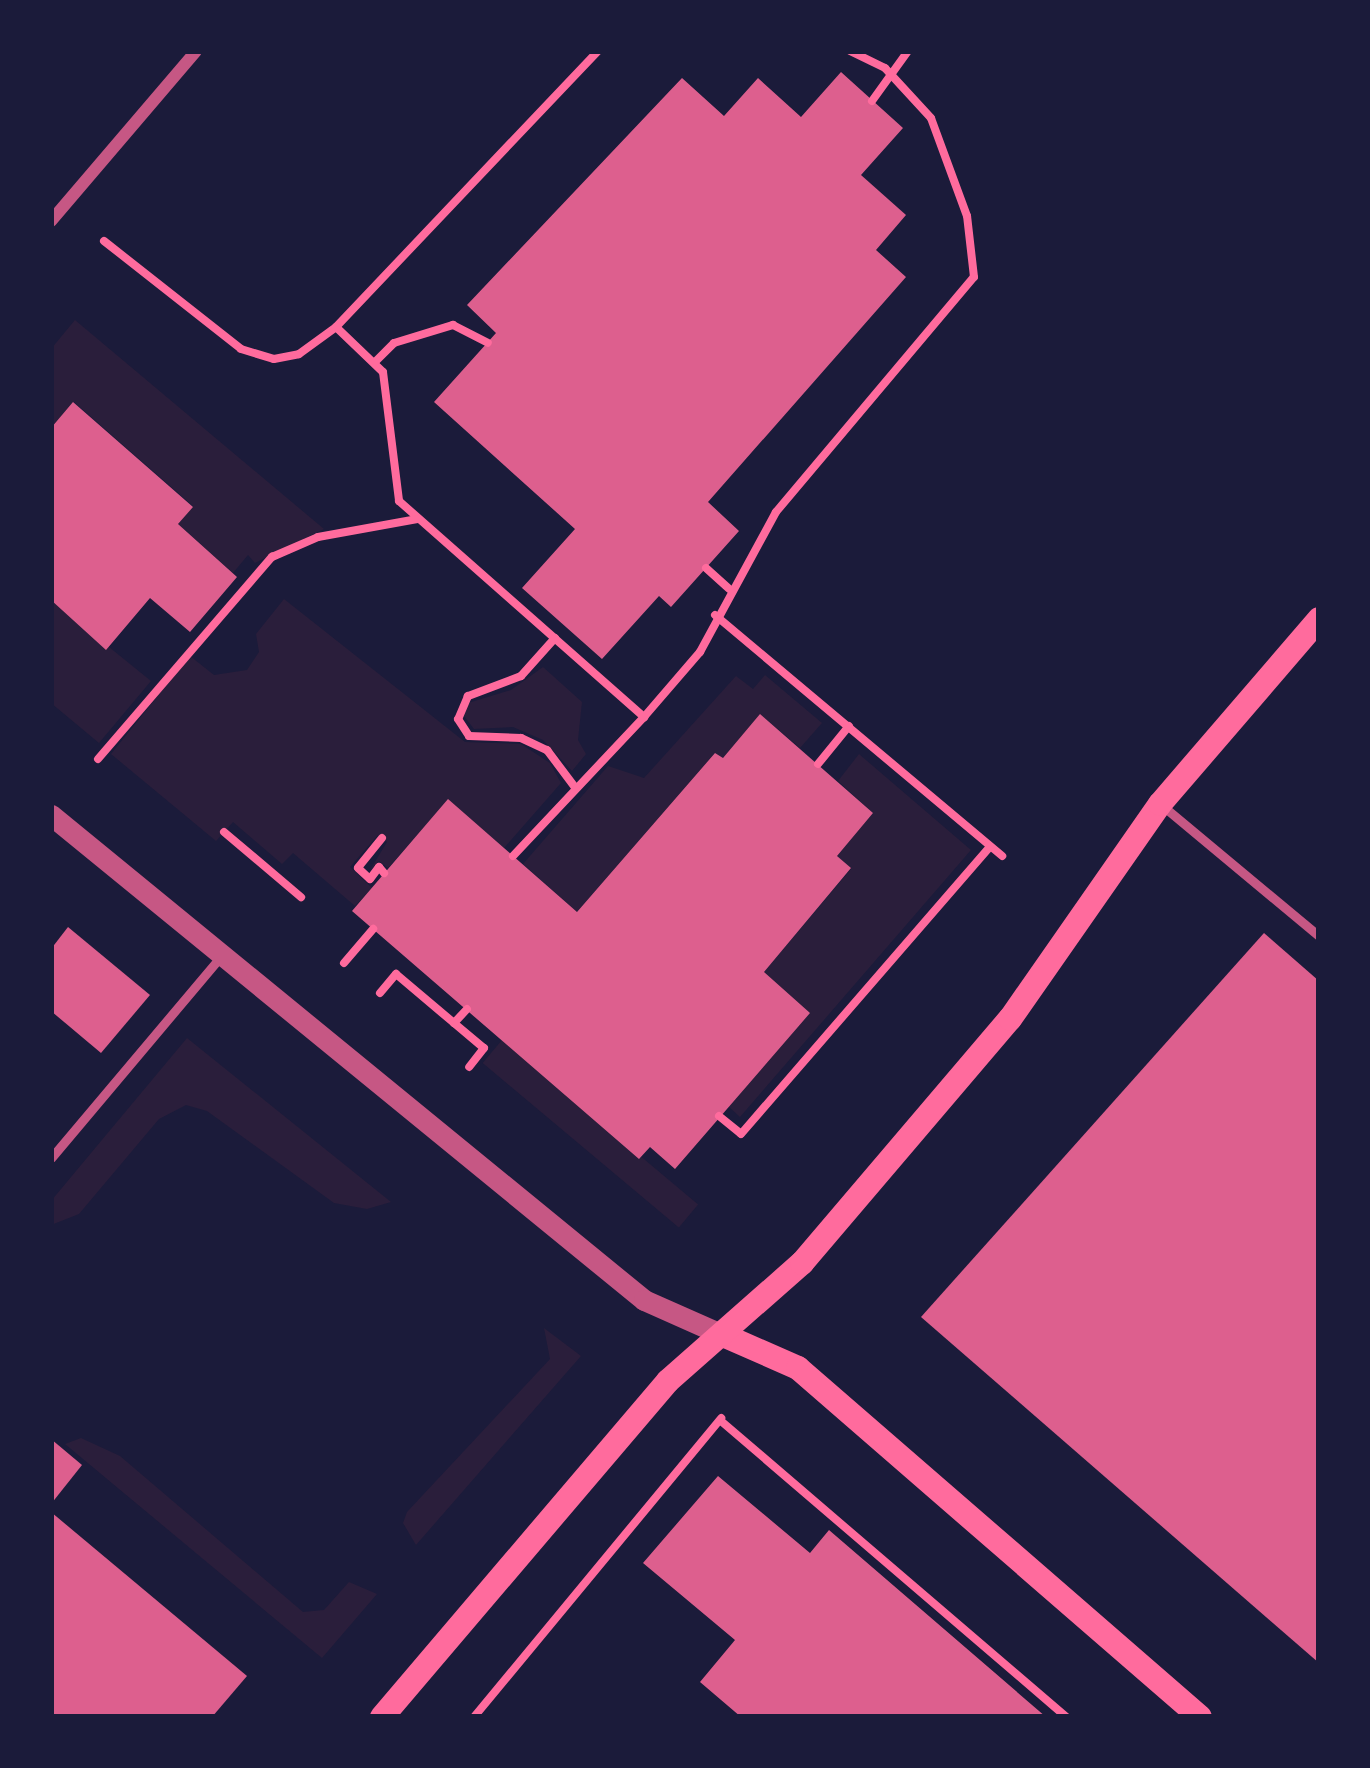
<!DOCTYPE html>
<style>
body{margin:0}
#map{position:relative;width:1370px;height:1768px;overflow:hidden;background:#1b1b3a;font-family:Roboto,sans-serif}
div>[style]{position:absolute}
.green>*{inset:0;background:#2a1e3b;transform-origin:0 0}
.building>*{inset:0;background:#dd5f8e}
.path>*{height:8px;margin:-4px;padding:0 4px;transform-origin:4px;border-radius:4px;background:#ff6b9d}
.service>*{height:9px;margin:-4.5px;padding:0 4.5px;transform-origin:4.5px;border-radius:4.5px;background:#c65784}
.minor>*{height:12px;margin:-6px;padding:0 6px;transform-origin:6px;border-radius:6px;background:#c65784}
.tertiary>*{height:21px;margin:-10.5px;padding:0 10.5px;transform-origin:10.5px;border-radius:10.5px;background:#c65784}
.secondary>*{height:24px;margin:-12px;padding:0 12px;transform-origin:12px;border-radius:12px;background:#ff6b9d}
span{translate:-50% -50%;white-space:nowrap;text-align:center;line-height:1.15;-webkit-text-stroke:9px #1b1b3a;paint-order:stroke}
.frame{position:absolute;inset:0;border:54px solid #1b1b3a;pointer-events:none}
</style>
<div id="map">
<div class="green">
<div style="clip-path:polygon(75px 320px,324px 529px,255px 563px,248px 555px,233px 573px,178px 524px,193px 506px,74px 402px,51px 428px,51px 349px)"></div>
<div style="clip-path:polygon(284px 599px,465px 742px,521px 744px,550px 763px,561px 783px,504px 848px,448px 800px,388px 868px,379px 861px,370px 870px,387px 842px,378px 835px,350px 867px,372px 888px,355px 906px,293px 853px,282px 864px,233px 822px,216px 841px,111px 754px,190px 656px,214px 675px,247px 670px,259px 652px,256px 634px)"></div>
<div style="clip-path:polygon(51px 600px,151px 681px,99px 743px,51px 703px)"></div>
<div style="clip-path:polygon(543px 667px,582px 702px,578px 740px,586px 754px,572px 771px,543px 740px,513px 727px,474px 729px,464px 716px,468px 703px,511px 690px)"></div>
<div style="clip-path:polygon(765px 675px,822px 723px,800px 748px,761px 715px,723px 758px,715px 753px,577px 912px,523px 864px,608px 766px,644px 778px,736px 676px,753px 689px)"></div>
<div style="clip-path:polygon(859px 754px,971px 850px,740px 1117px,728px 1106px,764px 972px,851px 869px,837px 856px,873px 813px,838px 781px)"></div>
<div style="clip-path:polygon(187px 1038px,391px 1202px,367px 1209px,334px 1203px,207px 1111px,186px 1105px,159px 1119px,79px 1214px,51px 1225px,51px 1201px)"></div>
<div style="left:502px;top:1040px;width:256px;height:30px;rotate:40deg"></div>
<div style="clip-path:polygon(544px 1328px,581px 1356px,416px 1545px,403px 1523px,407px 1512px,550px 1359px)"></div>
<div style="clip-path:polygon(81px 1438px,120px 1456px,303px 1612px,324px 1610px,349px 1582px,377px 1594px,322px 1658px,65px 1444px)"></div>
</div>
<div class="building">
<div style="clip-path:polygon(841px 72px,903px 128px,861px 175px,906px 215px,876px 250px,906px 277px,708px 502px,739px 531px,671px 607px,659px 596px,602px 659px,522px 588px,575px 529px,434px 402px,496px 333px,467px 305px,682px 78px,724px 116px,758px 78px,801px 117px)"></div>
<div style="clip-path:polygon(73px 402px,193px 507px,178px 524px,237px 577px,190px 632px,150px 598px,106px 650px,51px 600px,51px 428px)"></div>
<div style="clip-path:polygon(760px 714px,873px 813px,837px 856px,851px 868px,764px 972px,810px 1013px,675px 1169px,650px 1147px,639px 1159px,352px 911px,448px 799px,577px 912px,715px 753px,723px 758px)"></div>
<div style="clip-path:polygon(68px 927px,150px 995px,101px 1053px,51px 1011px,51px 949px)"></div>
<div style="clip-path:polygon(1264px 933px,1319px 981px,1319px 1663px,921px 1317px)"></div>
<div style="clip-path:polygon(51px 1439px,82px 1465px,51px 1504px)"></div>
<div style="clip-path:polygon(718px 1476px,810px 1553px,829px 1530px,1046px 1717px,741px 1717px,700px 1682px,735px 1640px,643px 1563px)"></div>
<div style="clip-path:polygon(51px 1512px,247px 1676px,212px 1717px,51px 1717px)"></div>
</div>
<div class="path">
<div style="left:872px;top:101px;width:62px;rotate:-54.2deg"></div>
<div style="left:104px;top:241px;width:174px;rotate:38.2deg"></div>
<div style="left:241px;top:349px;width:34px;rotate:17deg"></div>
<div style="left:274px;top:359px;width:25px;rotate:-11deg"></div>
<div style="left:299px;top:354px;width:46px;rotate:-36.1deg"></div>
<div style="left:336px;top:327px;width:381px;rotate:-46.5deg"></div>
<div style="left:336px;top:327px;width:65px;rotate:43.8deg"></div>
<div style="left:383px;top:372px;width:130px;rotate:82.9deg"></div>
<div style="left:399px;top:501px;width:327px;rotate:41.4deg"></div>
<div style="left:644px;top:717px;width:86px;rotate:-49.3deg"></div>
<div style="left:700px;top:652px;width:159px;rotate:-61.5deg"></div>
<div style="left:776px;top:512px;width:307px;rotate:-49.9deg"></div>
<div style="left:974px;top:277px;width:61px;rotate:-96.5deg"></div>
<div style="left:967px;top:216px;width:104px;rotate:-110.2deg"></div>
<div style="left:931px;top:118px;width:68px;rotate:-132.6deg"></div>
<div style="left:885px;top:68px;width:39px;rotate:-154deg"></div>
<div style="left:376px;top:361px;width:25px;rotate:-45deg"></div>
<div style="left:394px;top:343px;width:62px;rotate:-17deg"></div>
<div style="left:453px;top:325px;width:39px;rotate:27deg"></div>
<div style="left:706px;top:568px;width:31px;rotate:42deg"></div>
<div style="left:715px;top:615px;width:375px;rotate:40deg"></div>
<div style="left:555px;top:638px;width:51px;rotate:131.8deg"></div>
<div style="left:521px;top:676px;width:57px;rotate:159.3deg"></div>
<div style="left:468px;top:696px;width:25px;rotate:113deg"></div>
<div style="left:458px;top:719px;width:20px;rotate:57deg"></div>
<div style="left:469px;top:736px;width:52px;rotate:2.2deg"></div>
<div style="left:521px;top:738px;width:29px;rotate:25deg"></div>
<div style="left:547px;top:750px;width:45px;rotate:53.1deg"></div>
<div style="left:98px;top:759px;width:267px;rotate:-49.3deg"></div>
<div style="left:272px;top:557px;width:50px;rotate:-23.5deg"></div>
<div style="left:318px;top:537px;width:101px;rotate:-10.3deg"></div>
<div style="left:818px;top:764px;width:49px;rotate:-50.8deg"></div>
<div style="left:224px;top:832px;width:101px;rotate:40.2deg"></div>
<div style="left:382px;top:838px;width:38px;rotate:129deg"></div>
<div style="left:358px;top:868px;width:16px;rotate:43deg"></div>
<div style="left:370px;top:879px;width:15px;rotate:-53deg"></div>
<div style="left:379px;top:867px;width:8px;rotate:50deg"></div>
<div style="left:513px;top:856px;width:191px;rotate:-46.7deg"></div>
<div style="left:344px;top:963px;width:45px;rotate:-49.5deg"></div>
<div style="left:380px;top:993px;width:25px;rotate:-50deg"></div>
<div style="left:396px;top:974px;width:76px;rotate:40.2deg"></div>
<div style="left:454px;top:1023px;width:19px;rotate:-47deg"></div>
<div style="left:454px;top:1023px;width:39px;rotate:40deg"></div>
<div style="left:484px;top:1048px;width:24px;rotate:128deg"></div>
<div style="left:719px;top:1116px;width:28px;rotate:39deg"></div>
<div style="left:741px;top:1134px;width:380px;rotate:-49.1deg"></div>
<div style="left:721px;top:1421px;width:455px;rotate:40.6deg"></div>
<div style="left:474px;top:1717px;width:388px;rotate:-50.4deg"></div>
</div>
<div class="service">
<div style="left:1164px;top:807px;width:202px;rotate:39.8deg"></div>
<div style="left:51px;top:1158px;width:264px;rotate:-49.9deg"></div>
</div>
<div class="minor">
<div style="left:51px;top:221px;width:223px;rotate:-49.5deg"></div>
</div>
<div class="tertiary">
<div style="left:51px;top:815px;width:766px;rotate:39.28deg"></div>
<div style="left:644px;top:1300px;width:86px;rotate:23.9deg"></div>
</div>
<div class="secondary">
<div style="left:723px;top:1335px;width:82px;rotate:23.7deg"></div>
<div style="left:798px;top:1368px;width:532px;rotate:40.96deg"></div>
<div style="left:382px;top:1717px;width:441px;rotate:-49.6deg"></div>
<div style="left:668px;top:1381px;width:179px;rotate:-41.4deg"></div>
<div style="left:802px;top:1263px;width:321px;rotate:-49.6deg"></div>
<div style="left:1010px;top:1019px;width:262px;rotate:-55.1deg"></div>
<div style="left:1160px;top:804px;width:244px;rotate:-49.3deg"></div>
</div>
<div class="frame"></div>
</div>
